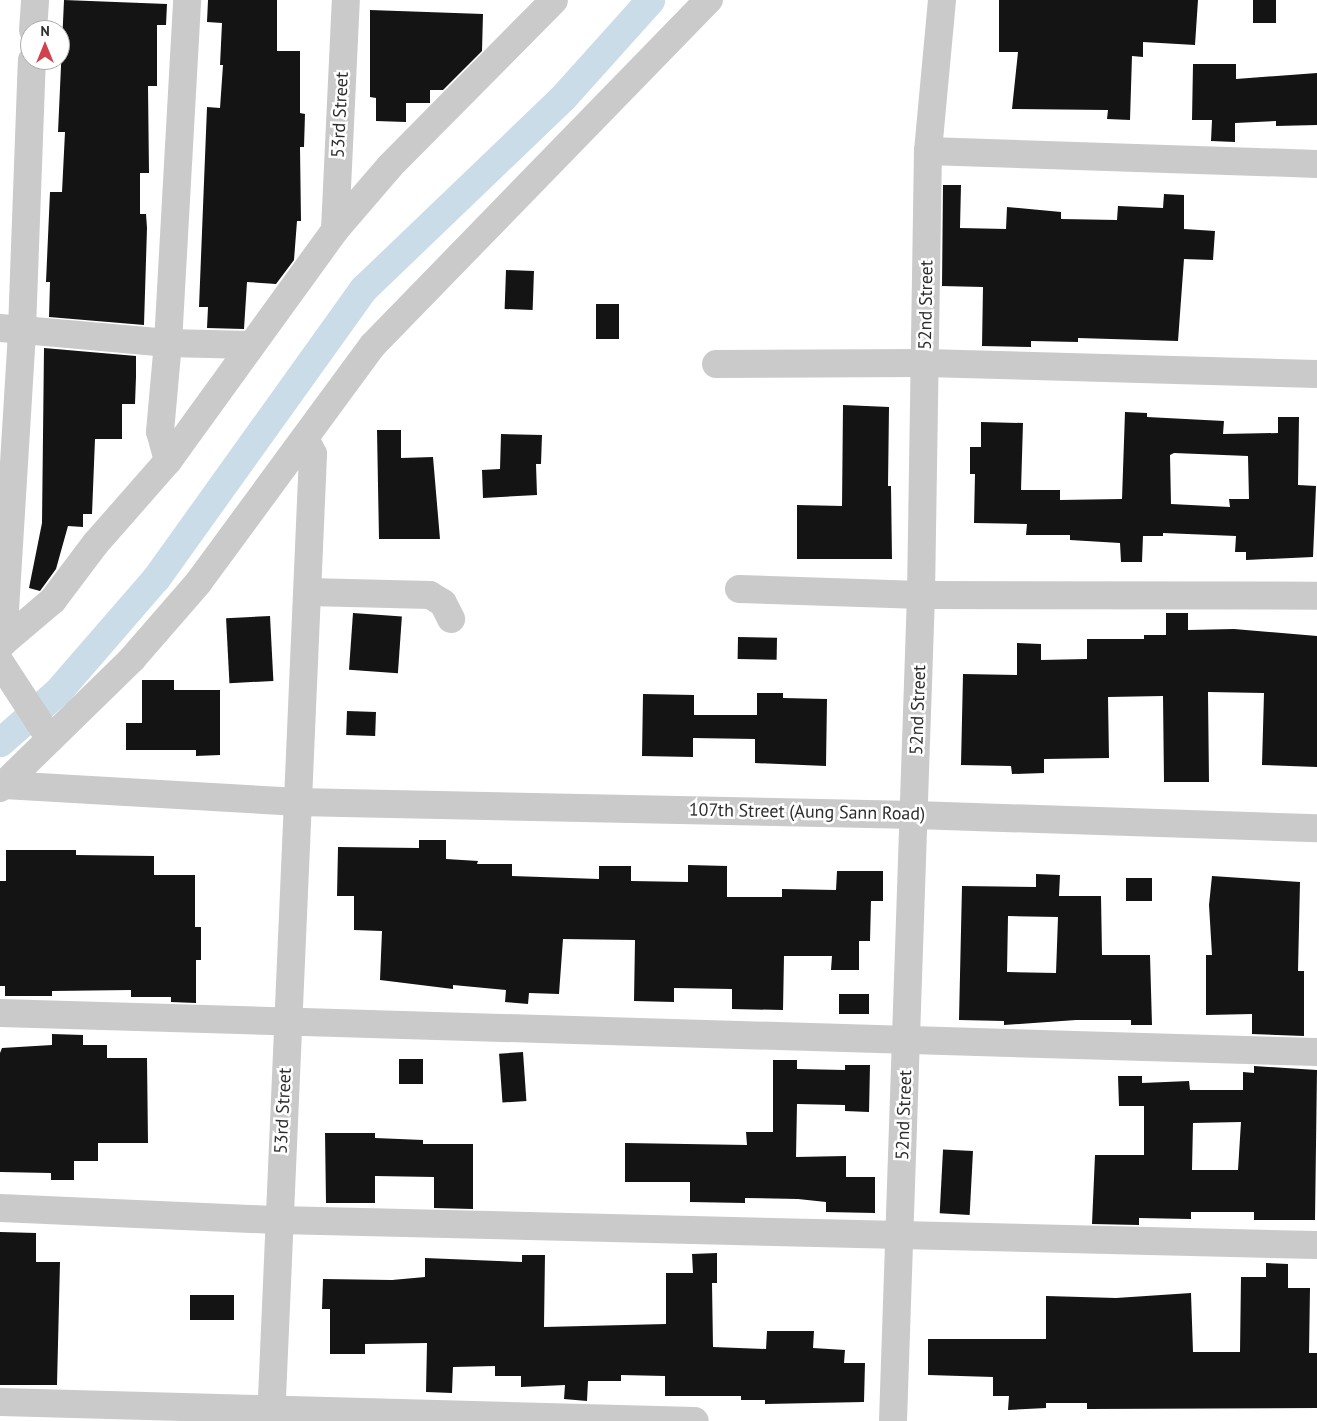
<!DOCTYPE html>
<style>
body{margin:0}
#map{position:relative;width:1317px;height:1421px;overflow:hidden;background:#fff;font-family:"PT Sans",sans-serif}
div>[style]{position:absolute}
.canal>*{height:29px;margin:-14.5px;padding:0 14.5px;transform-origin:14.5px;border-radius:14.5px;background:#cadce7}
.building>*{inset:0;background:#141414;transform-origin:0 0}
.minor>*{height:28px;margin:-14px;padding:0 14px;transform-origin:14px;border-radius:14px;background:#cacaca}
span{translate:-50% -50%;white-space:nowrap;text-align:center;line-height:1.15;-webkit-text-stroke:5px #fff;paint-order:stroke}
.street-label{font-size:18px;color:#2d2d2d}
.north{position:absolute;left:20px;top:20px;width:50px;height:50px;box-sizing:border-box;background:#fff;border:1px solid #ababab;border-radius:50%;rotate:0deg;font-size:14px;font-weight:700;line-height:20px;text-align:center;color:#2d2d2d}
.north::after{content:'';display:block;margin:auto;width:18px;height:22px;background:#d1424d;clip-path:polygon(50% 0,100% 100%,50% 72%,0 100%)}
</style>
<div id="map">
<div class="canal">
<div style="left:0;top:742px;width:77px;rotate:-41.3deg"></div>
<div style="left:58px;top:691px;width:150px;rotate:-49.1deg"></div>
<div style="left:156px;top:578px;width:357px;rotate:-54.4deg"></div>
<div style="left:364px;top:288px;width:277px;rotate:-43.8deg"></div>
<div style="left:564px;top:96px;width:129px;rotate:-48.1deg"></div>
</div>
<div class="building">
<div style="clip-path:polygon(64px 0,167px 4px,166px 25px,157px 25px,157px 86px,148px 86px,149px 173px,140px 173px,140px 214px,146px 214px,147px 228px,144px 325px,49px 317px,50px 282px,46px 282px,50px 192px,62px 192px,65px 132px,58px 132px)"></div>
<div style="clip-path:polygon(208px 0,277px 0,277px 51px,300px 51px,300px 113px,305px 114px,304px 147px,300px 147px,301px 221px,297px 221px,294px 260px,276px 284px,247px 282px,244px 329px,207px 328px,208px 307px,199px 307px,207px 107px,220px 108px,223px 65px,220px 65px,222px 23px,207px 22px)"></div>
<div style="clip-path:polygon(999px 0,1198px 0,1195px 45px,1143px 42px,1143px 57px,1132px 56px,1130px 120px,1107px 119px,1108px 110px,1012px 109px,1018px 52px,999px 52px)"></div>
<div style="left:1253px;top:0;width:23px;height:23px"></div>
<div style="clip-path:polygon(370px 10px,483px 14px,482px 51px,443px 90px,430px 90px,430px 103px,406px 103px,406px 122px,376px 121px,376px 98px,370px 97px)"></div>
<div style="clip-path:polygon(1193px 64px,1236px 64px,1236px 79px,1317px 73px,1317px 125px,1276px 126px,1276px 121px,1235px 123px,1235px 142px,1211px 141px,1212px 120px,1192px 120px)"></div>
<div style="clip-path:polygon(943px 185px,961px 185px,960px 228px,1006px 229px,1007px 207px,1061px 212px,1061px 219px,1117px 220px,1118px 206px,1163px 208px,1164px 194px,1184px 195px,1184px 229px,1215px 231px,1213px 260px,1184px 259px,1178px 341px,1078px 338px,1078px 342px,1031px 341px,1031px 347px,982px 346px,983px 287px,942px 286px)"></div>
<div style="left:506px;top:270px;width:28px;height:39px;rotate:2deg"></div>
<div style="left:596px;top:304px;width:23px;height:35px"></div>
<div style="clip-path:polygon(44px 348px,136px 356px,136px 377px,135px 404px,122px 404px,122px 439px,95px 439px,92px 514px,83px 514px,83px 527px,68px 526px,56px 569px,40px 591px,29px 588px,42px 523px)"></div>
<div style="clip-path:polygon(843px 405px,889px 407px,888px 486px,891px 486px,892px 559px,797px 559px,797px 505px,842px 506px)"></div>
<div style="clip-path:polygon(evenodd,1125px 412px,1147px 413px,1147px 417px,1224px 421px,1223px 434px,1278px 433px,1278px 417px,1299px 417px,1298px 485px,1316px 486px,1313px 557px,1246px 560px,1246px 552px,1235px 552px,1236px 536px,1163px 533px,1163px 536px,1143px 536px,1142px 562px,1121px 562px,1120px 543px,1070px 540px,1070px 535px,1026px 535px,1027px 524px,974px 523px,975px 474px,970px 474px,970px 447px,981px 447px,981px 422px,1023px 423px,1021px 490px,1060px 490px,1060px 500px,1122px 499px,1125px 412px,1174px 453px,1248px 456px,1249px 499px,1229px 499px,1230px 507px,1171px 504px,1170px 455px,1174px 453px)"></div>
<div style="clip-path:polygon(377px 430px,401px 430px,401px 458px,433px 457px,440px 539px,379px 539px)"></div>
<div style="clip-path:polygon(501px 434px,542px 435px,541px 464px,536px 464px,537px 495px,483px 498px,482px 470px,500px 469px)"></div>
<div style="left:353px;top:613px;width:49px;height:57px;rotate:4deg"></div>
<div style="clip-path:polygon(1166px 613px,1188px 613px,1188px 630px,1234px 629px,1317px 636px,1317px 767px,1262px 765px,1264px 693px,1208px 692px,1209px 782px,1164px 782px,1163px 696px,1108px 697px,1109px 758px,1044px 759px,1044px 773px,1012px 774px,1011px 766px,961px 765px,963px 674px,1017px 675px,1017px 643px,1041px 644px,1041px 660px,1087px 659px,1087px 639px,1144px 639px,1144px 635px,1166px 635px)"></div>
<div style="left:270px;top:616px;width:65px;height:44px;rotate:87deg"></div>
<div style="left:738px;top:637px;width:39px;height:22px;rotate:1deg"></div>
<div style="clip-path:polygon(142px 680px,174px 680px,174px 690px,220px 690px,220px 755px,196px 756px,196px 750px,126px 750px,126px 723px,142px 723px)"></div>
<div style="clip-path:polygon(757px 693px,783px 693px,783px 698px,827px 699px,826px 766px,755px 763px,755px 739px,693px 738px,693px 757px,642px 756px,643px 694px,694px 695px,694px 715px,757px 715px)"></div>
<div style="left:347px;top:711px;width:29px;height:24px;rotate:2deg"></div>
<div style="clip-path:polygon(419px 840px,446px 840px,446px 859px,478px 861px,477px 864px,512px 864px,512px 876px,599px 879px,599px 866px,631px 866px,631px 881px,688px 882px,688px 865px,727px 866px,727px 897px,782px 897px,782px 889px,836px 890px,837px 871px,883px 871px,883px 901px,871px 901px,870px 941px,859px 941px,859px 970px,831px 970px,832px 956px,784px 956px,783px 1010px,732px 1009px,732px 989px,674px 988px,674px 1002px,634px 1001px,635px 940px,563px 939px,559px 994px,529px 993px,528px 1004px,505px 1002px,506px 990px,453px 985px,453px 989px,380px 980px,382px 931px,354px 930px,354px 896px,337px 896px,338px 847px,419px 848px)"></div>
<div style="clip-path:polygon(6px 850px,76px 850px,76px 855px,154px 856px,154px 875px,195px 875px,195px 927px,201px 927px,201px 960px,196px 960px,196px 1003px,171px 1002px,171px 997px,131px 997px,131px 990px,52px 991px,52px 996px,5px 996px,5px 986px,0 986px,0 881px,6px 881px)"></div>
<div style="clip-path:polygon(evenodd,1036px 874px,1060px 875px,1059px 896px,1101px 896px,1102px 955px,1150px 955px,1152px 1025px,1131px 1025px,1131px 1020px,1076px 1020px,1004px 1025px,1004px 1021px,959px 1020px,962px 886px,1036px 887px,1036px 874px,1008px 916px,1058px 917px,1056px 973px,1007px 972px,1008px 916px)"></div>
<div style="clip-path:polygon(1212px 876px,1300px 882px,1298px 971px,1304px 971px,1304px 1036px,1252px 1034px,1252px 1014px,1206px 1015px,1206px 955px,1212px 955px,1209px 905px)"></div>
<div style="left:1126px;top:878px;width:26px;height:23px"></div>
<div style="left:839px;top:994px;width:30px;height:20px"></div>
<div style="clip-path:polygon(52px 1034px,83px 1035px,83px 1045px,107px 1045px,107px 1058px,147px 1058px,148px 1143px,98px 1143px,98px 1161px,74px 1161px,74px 1180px,51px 1180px,51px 1173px,0 1172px,0 1053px,2px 1048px,52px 1045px)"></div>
<div style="left:523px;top:1052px;width:49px;height:24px;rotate:86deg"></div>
<div style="left:399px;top:1059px;width:24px;height:25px"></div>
<div style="clip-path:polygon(773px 1060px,797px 1060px,797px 1069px,845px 1070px,845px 1065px,870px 1065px,869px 1112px,845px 1111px,845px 1105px,797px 1104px,796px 1157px,846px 1156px,846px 1177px,875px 1177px,875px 1213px,826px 1212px,826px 1202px,798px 1199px,745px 1198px,745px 1203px,690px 1202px,690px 1182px,625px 1182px,625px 1143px,747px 1145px,746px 1132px,773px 1132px)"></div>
<div style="clip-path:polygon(evenodd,1254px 1066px,1317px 1070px,1315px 1220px,1254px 1220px,1254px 1212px,1191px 1212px,1191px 1219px,1139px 1218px,1139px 1225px,1092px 1224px,1095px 1155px,1144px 1155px,1144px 1106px,1119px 1106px,1118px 1076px,1142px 1076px,1142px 1083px,1189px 1081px,1190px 1090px,1243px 1090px,1243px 1072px,1254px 1073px,1254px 1066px,1241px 1122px,1238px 1170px,1192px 1170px,1193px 1123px,1241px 1122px)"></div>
<div style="clip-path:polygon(325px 1133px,375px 1133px,375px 1138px,423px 1140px,423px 1144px,473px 1144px,473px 1209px,434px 1208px,434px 1177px,375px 1176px,375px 1203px,326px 1203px)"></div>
<div style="left:973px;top:1151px;width:64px;height:30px;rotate:93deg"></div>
<div style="clip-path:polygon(0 1232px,36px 1233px,36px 1262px,60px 1262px,57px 1385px,0 1385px)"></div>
<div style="clip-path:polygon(717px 1253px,717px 1283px,712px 1283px,713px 1347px,766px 1349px,767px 1331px,814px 1331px,813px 1348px,845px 1350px,844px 1363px,865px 1363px,864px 1402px,765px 1404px,765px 1400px,741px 1400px,741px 1396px,665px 1396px,665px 1376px,621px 1375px,621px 1381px,588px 1381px,587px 1401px,564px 1399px,565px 1385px,521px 1387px,521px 1376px,495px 1376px,495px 1366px,453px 1367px,452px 1393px,426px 1392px,427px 1343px,365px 1344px,365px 1354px,330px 1354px,330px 1309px,322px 1309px,323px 1279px,392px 1280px,425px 1277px,425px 1258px,522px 1262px,522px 1255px,545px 1255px,544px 1327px,666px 1324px,666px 1273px,693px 1273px,692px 1254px)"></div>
<div style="clip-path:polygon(1266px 1263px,1288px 1264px,1288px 1288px,1310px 1288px,1309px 1353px,1317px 1353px,1317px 1408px,1087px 1409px,1087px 1403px,1046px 1403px,1046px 1408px,1008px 1410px,1009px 1396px,993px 1396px,993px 1377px,928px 1375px,928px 1339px,1046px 1339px,1046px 1296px,1116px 1298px,1191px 1293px,1193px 1352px,1240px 1352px,1241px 1277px,1266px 1277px)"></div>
<div style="left:234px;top:1295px;width:25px;height:44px;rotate:90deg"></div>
</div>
<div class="minor">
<div style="left:33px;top:30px;width:30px;rotate:-86deg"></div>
<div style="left:928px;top:151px;width:389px;rotate:1.9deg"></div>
<div style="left:335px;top:230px;width:230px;rotate:-87.3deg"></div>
<div style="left:0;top:328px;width:169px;rotate:5.1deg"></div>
<div style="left:168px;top:343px;width:82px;rotate:1.4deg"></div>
<div style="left:716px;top:364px;width:209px;rotate:-0.3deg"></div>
<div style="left:925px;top:363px;width:392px;rotate:1.6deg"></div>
<div style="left:168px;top:461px;width:30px;rotate:-105deg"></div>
<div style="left:160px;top:432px;width:89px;rotate:-84.9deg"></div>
<div style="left:168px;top:343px;width:344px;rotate:-86.8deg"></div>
<div style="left:739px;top:589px;width:182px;rotate:1.9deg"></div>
<div style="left:921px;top:595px;width:396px;rotate:0.1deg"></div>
<div style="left:308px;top:592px;width:122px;rotate:1.4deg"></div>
<div style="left:430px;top:595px;width:15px;rotate:32deg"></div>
<div style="left:443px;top:603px;width:18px;rotate:63deg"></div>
<div style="left:3px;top:643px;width:315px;rotate:-86.5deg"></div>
<div style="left:22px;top:329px;width:269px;rotate:-87.9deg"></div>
<div style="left:0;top:645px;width:70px;rotate:-40.3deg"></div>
<div style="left:53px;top:600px;width:71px;rotate:-53deg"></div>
<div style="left:96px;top:543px;width:109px;rotate:-48.7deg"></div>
<div style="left:168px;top:461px;width:285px;rotate:-54.1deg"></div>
<div style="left:335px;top:230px;width:84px;rotate:-49.3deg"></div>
<div style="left:390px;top:166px;width:233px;rotate:-45.3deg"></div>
<div style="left:0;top:662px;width:92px;rotate:57deg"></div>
<div style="left:4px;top:785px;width:292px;rotate:3.3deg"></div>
<div style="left:296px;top:802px;width:619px;rotate:1.2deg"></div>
<div style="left:915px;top:815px;width:402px;rotate:1.9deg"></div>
<div style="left:0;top:788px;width:185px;rotate:-44.3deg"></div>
<div style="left:132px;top:659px;width:101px;rotate:-49deg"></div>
<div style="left:198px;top:583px;width:295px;rotate:-53.7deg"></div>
<div style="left:373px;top:345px;width:482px;rotate:-45.8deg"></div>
<div style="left:0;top:1013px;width:1318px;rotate:1.7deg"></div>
<div style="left:0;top:1208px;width:278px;rotate:2.5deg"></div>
<div style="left:278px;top:1220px;width:1039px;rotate:1.38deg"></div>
<div style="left:0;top:1402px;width:695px;rotate:1.57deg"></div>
<div style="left:271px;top:1421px;width:968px;rotate:-87.51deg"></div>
<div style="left:313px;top:454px;width:18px;rotate:-117deg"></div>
<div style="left:893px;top:1421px;width:826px;rotate:-88.06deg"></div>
<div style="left:921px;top:595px;width:444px;rotate:-89.1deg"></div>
<div style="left:928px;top:151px;width:152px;rotate:-84.7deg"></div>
</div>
<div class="street-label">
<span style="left:340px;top:115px;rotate:-87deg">53rd Street</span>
<span style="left:926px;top:305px;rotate:-89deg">52nd Street</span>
<span style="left:918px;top:710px;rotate:-88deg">52nd Street</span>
<span style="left:807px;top:812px;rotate:1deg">107th Street (Aung Sann Road)</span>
<span style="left:283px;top:1111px;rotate:-87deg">53rd Street</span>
<span style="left:904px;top:1115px;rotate:-88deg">52nd Street</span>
</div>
<div class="north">N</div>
</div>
